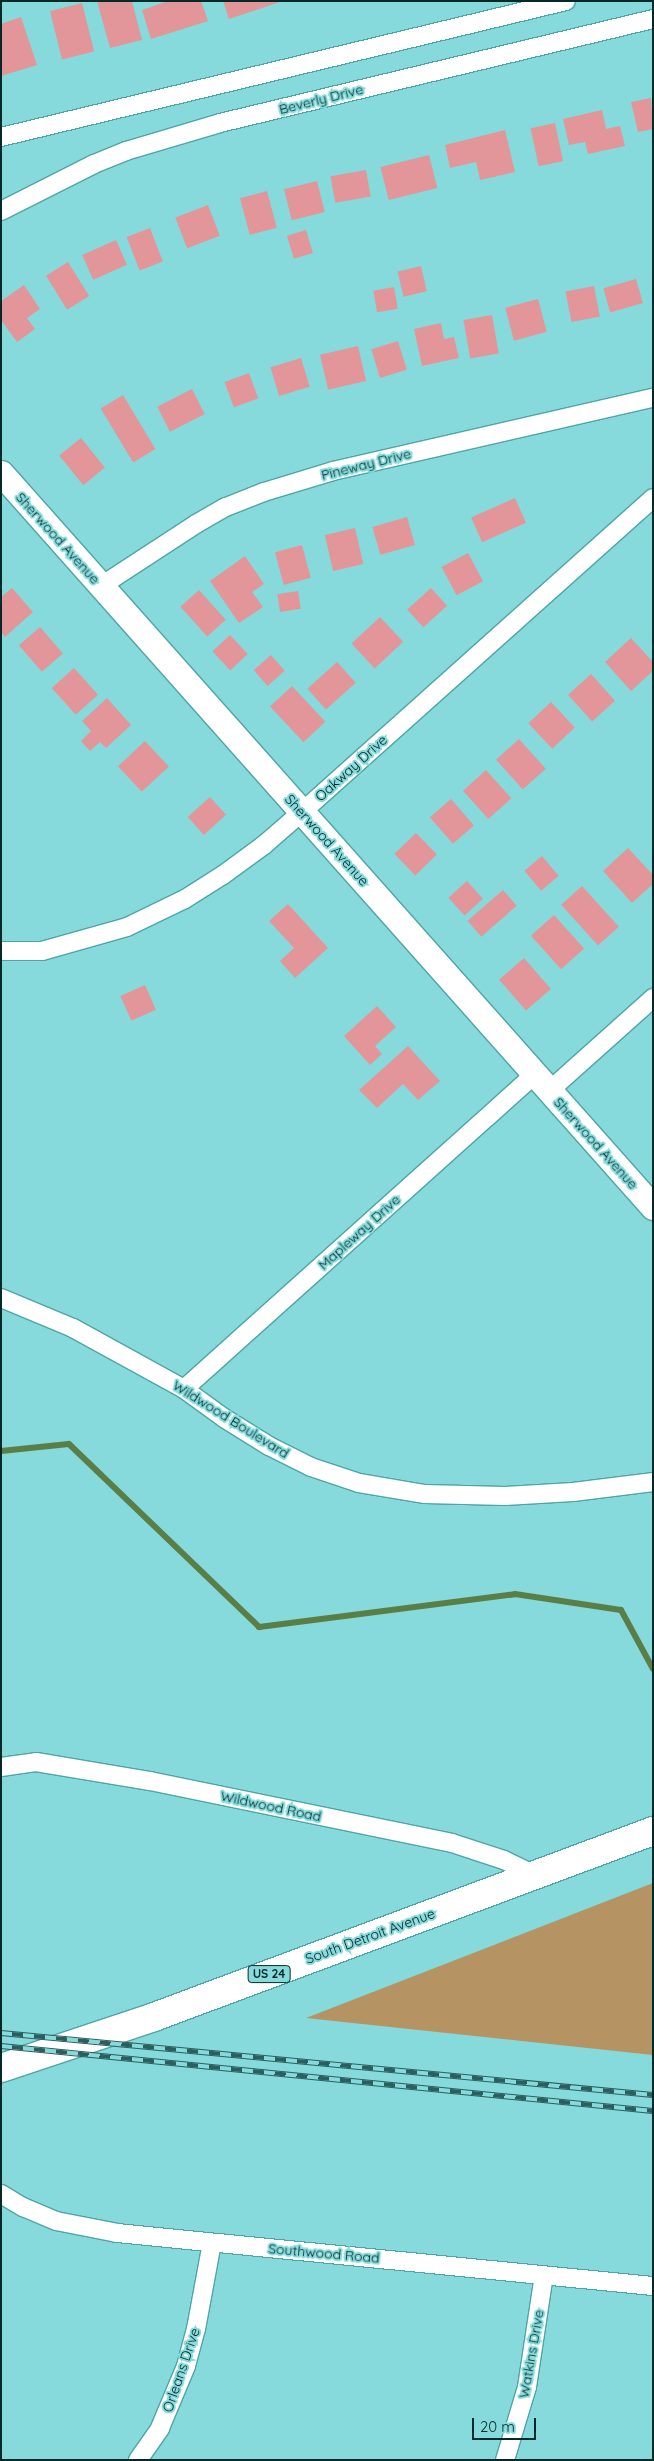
<!DOCTYPE html>
<style>
body{margin:0}
#map{position:relative;width:654px;height:2461px;overflow:hidden;background:#86dadb;font-family:Quicksand,sans-serif}
div>[style]{position:absolute}
.green>*{inset:0;background:#b59362}
.stream>*{height:6px;margin:-3px;padding:0 3px;transform-origin:3px;border-radius:3px;background:#597f47}
.building>*{inset:0;background:#e3969a;transform-origin:0 0}
.roads{filter:drop-shadow(1px 0 #4fa5a5) drop-shadow(-1px 0 #4fa5a5) drop-shadow(0 1px #4fa5a5) drop-shadow(0 -1px #4fa5a5)}
.street>*{height:18px;margin:-9px;padding:0 9px;transform-origin:9px;border-radius:9px;background:#fff}
.secondary>*{height:25px;margin:-12.5px;padding:0 12.5px;transform-origin:12.5px;border-radius:12.5px;background:#fff}
.primary>*{height:28px;margin:-14px;padding:0 14px;transform-origin:14px;border-radius:14px;background:#fff}
.rail>*{height:5.5px;margin-top:-2.75px;transform-origin:0;background:repeating-linear-gradient(90deg,#86dadb 0 11px,#2b5e5f 0 22px);box-sizing:border-box;border-block:1px solid #2b5e5f}
span{translate:-50% -50%;white-space:nowrap;text-align:center;line-height:1.15;-webkit-text-stroke:4px #86dadb;paint-order:stroke}
.shield-label span{padding:1px 4px;background:#86dadb;border:1px solid;border-radius:4px;-webkit-text-stroke-width:0}
.shield-label{font-size:12px;color:#032929;font-weight:700}
.street-label{font-size:14px;color:#032929}
.frame{position:absolute;inset:0;border:2px solid #032929;pointer-events:none}
.scale{position:absolute;left:472px;top:2418px;width:64px;height:22px;box-sizing:border-box;border:2px solid #032929;border-top:0;padding-left:6px;font-size:15px;line-height:18px;white-space:nowrap;color:#032929;-webkit-text-stroke:4px #86dadb;paint-order:stroke}
</style>
<div id="map">
<div class="green">
<div style="clip-path:polygon(653px 1883px,653px 2055px,306px 2018px)"></div>
</div>
<div class="stream">
<div style="left:1px;top:1451px;width:68px;rotate:-5.9deg"></div>
<div style="left:69px;top:1444px;width:264px;rotate:43.9deg"></div>
<div style="left:259px;top:1627px;width:258px;rotate:-7.3deg"></div>
<div style="left:515px;top:1594px;width:107px;rotate:8.6deg"></div>
<div style="left:621px;top:1610px;width:67px;rotate:61.5deg"></div>
</div>
<div class="building">
<div style="clip-path:polygon(97px 1px,132px 1px,142px 40px,110px 48px)"></div>
<div style="clip-path:polygon(168px 1px,201px 1px,208px 21px,151px 39px,142px 10px)"></div>
<div style="clip-path:polygon(223px 1px,280px 1px,280px 2px,229px 19px)"></div>
<div style="left:82px;top:3px;width:50px;height:33px;rotate:76deg"></div>
<div style="clip-path:polygon(21px 17px,37px 65px,1px 76px,1px 24px)"></div>
<div style="clip-path:polygon(651px 98px,653px 129px,638px 132px,631px 102px)"></div>
<div style="clip-path:polygon(602px 110px,606px 129px,620px 126px,625px 146px,588px 154px,585px 142px,569px 145px,563px 119px)"></div>
<div style="left:555px;top:123px;width:39px;height:25px;rotate:78deg"></div>
<div style="clip-path:polygon(505px 130px,515px 172px,480px 180px,476px 162px,450px 168px,445px 145px)"></div>
<div style="left:429px;top:155px;width:34px;height:50px;rotate:76deg"></div>
<div style="left:366px;top:170px;width:27px;height:36px;rotate:80deg"></div>
<div style="left:317px;top:181px;width:32px;height:34px;rotate:76deg"></div>
<div style="left:267px;top:191px;width:38px;height:28px;rotate:75deg"></div>
<div style="left:208px;top:205px;width:33px;height:35px;rotate:69deg"></div>
<div style="left:150px;top:228px;width:36px;height:25px;rotate:69deg"></div>
<div style="left:306px;top:230px;width:24px;height:20px;rotate:73deg"></div>
<div style="left:116px;top:240px;width:27px;height:37px;rotate:66deg"></div>
<div style="left:68px;top:262px;width:40px;height:26px;rotate:58deg"></div>
<div style="left:421px;top:266px;width:26px;height:24px;rotate:77deg"></div>
<div style="left:636px;top:279px;width:25px;height:34px;rotate:74deg"></div>
<div style="clip-path:polygon(24px 285px,40px 309px,27px 318px,35px 329px,17px 342px,1px 320px,1px 301px)"></div>
<div style="left:594px;top:286px;width:31px;height:29px;rotate:79deg"></div>
<div style="left:394px;top:287px;width:22px;height:21px;rotate:80deg"></div>
<div style="left:538px;top:299px;width:34px;height:34px;rotate:75deg"></div>
<div style="left:492px;top:315px;width:39px;height:29px;rotate:80deg"></div>
<div style="clip-path:polygon(441px 323px,444px 339px,454px 337px,459px 358px,422px 366px,414px 329px)"></div>
<div style="left:398px;top:341px;width:30px;height:28px;rotate:73deg"></div>
<div style="left:358px;top:346px;width:36px;height:39px;rotate:77deg"></div>
<div style="left:301px;top:358px;width:30px;height:32px;rotate:73deg"></div>
<div style="left:249px;top:373px;width:27px;height:26px;rotate:70deg"></div>
<div style="left:192px;top:389px;width:28px;height:39px;rotate:63deg"></div>
<div style="left:123px;top:395px;width:63px;height:26px;rotate:59deg"></div>
<div style="left:81px;top:438px;width:38px;height:28px;rotate:51deg"></div>
<div style="left:515px;top:498px;width:27px;height:48px;rotate:66deg"></div>
<div style="left:407px;top:517px;width:29px;height:36px;rotate:74deg"></div>
<div style="left:355px;top:528px;width:37px;height:31px;rotate:77deg"></div>
<div style="left:302px;top:545px;width:34px;height:28px;rotate:75deg"></div>
<div style="left:468px;top:553px;width:32px;height:30px;rotate:62deg"></div>
<div style="clip-path:polygon(245px 556px,264px 584px,252px 592px,263px 607px,239px 623px,210px 581px)"></div>
<div style="clip-path:polygon(12px 588px,33px 612px,5px 637px,1px 632px,1px 597px)"></div>
<div style="left:431px;top:588px;width:24px;height:32px;rotate:48deg"></div>
<div style="left:199px;top:590px;width:40px;height:25px;rotate:48deg"></div>
<div style="left:298px;top:591px;width:18px;height:21px;rotate:81deg"></div>
<div style="left:380px;top:617px;width:34px;height:39px;rotate:47deg"></div>
<div style="left:40px;top:627px;width:35px;height:28px;rotate:49deg"></div>
<div style="left:230px;top:635px;width:26px;height:24px;rotate:47deg"></div>
<div style="clip-path:polygon(631px 638px,653px 662px,653px 671px,631px 691px,605px 662px)"></div>
<div style="left:271px;top:655px;width:21px;height:23px;rotate:49deg"></div>
<div style="left:337px;top:662px;width:28px;height:40px;rotate:48deg"></div>
<div style="left:74px;top:668px;width:36px;height:30px;rotate:48deg"></div>
<div style="left:591px;top:674px;width:36px;height:31px;rotate:48deg"></div>
<div style="left:292px;top:686px;width:49px;height:30px;rotate:47deg"></div>
<div style="clip-path:polygon(107px 698px,131px 725px,106px 748px,100px 742px,90px 751px,81px 741px,91px 731px,82px 721px)"></div>
<div style="left:551px;top:702px;width:35px;height:31px;rotate:47deg"></div>
<div style="left:519px;top:739px;width:40px;height:31px;rotate:48deg"></div>
<div style="left:145px;top:741px;width:35px;height:37px;rotate:47deg"></div>
<div style="left:486px;top:770px;width:38px;height:31px;rotate:48deg"></div>
<div style="left:210px;top:797px;width:24px;height:30px;rotate:48deg"></div>
<div style="left:451px;top:799px;width:35px;height:28px;rotate:49deg"></div>
<div style="left:416px;top:833px;width:30px;height:30px;rotate:46deg"></div>
<div style="clip-path:polygon(628px 848px,653px 875px,653px 884px,632px 903px,603px 871px)"></div>
<div style="left:542px;top:856px;width:26px;height:23px;rotate:50deg"></div>
<div style="left:467px;top:881px;width:24px;height:25px;rotate:48deg"></div>
<div style="left:582px;top:886px;width:55px;height:28px;rotate:48deg"></div>
<div style="left:503px;top:890px;width:21px;height:47px;rotate:49deg"></div>
<div style="clip-path:polygon(288px 904px,328px 948px,295px 978px,280px 961px,294px 948px,269px 921px)"></div>
<div style="left:554px;top:915px;width:45px;height:31px;rotate:48deg"></div>
<div style="left:524px;top:958px;width:41px;height:33px;rotate:49deg"></div>
<div style="left:145px;top:985px;width:27px;height:27px;rotate:66deg"></div>
<div style="clip-path:polygon(377px 1006px,396px 1027px,375px 1046px,382px 1054px,370px 1065px,344px 1036px)"></div>
<div style="clip-path:polygon(408px 1046px,440px 1081px,418px 1100px,403px 1084px,377px 1108px,359px 1090px)"></div>
</div>
<div class="roads">
<div class="street">
<div style="left:1px;top:137px;width:581px;rotate:-13.53deg"></div>
<div style="left:1px;top:211px;width:104px;rotate:-26.8deg"></div>
<div style="left:94px;top:164px;width:35px;rotate:-22deg"></div>
<div style="left:126px;top:151px;width:98px;rotate:-16.6deg"></div>
<div style="left:220px;top:123px;width:445px;rotate:-13.5deg"></div>
<div style="left:101px;top:586px;width:113px;rotate:-33.1deg"></div>
<div style="left:196px;top:524px;width:34px;rotate:-30deg"></div>
<div style="left:226px;top:507px;width:41px;rotate:-21.5deg"></div>
<div style="left:264px;top:492px;width:72px;rotate:-16.9deg"></div>
<div style="left:333px;top:471px;width:328px;rotate:-12.9deg"></div>
<div style="left:1px;top:951px;width:41px"></div>
<div style="left:42px;top:951px;width:88px;rotate:-15.8deg"></div>
<div style="left:127px;top:927px;width:64px;rotate:-25.8deg"></div>
<div style="left:185px;top:899px;width:45px;rotate:-32.3deg"></div>
<div style="left:223px;top:875px;width:51px;rotate:-36.2deg"></div>
<div style="left:264px;top:845px;width:50px;rotate:-41deg"></div>
<div style="left:302px;top:812px;width:471px;rotate:-41.8deg"></div>
<div style="left:549px;top:1091px;width:140px;rotate:-41.8deg"></div>
<div style="left:1px;top:1298px;width:78px;rotate:22.6deg"></div>
<div style="left:73px;top:1328px;width:127px;rotate:28.8deg"></div>
<div style="left:184px;top:1389px;width:49px;rotate:35.9deg"></div>
<div style="left:224px;top:1418px;width:53px;rotate:31.9deg"></div>
<div style="left:269px;top:1446px;width:47px;rotate:26.6deg"></div>
<div style="left:311px;top:1467px;width:51px;rotate:18.4deg"></div>
<div style="left:359px;top:1483px;width:67px;rotate:9.5deg"></div>
<div style="left:425px;top:1494px;width:80px;rotate:1.4deg"></div>
<div style="left:505px;top:1496px;width:68px;rotate:-3.4deg"></div>
<div style="left:573px;top:1492px;width:81px;rotate:-7.1deg"></div>
<div style="left:184px;top:1389px;width:472px;rotate:-41.9deg"></div>
<div style="left:1px;top:1767px;width:35px;rotate:-8deg"></div>
<div style="left:36px;top:1762px;width:116px;rotate:9.5deg"></div>
<div style="left:150px;top:1781px;width:308px;rotate:11.6deg"></div>
<div style="left:452px;top:1843px;width:55px;rotate:18.1deg"></div>
<div style="left:504px;top:1860px;width:34px;rotate:26deg"></div>
<div style="left:1px;top:2194px;width:26px;rotate:31deg"></div>
<div style="left:23px;top:2207px;width:36px;rotate:23deg"></div>
<div style="left:56px;top:2221px;width:62px;rotate:11.1deg"></div>
<div style="left:117px;top:2233px;width:539px;rotate:5.65deg"></div>
<div style="left:138px;top:2460px;width:39px;rotate:-55deg"></div>
<div style="left:160px;top:2428px;width:67px;rotate:-67.2deg"></div>
<div style="left:186px;top:2366px;width:38px;rotate:-75deg"></div>
<div style="left:196px;top:2329px;width:87px;rotate:-79.5deg"></div>
<div style="left:505px;top:2460px;width:76px;rotate:-73.2deg"></div>
<div style="left:527px;top:2387px;width:113px;rotate:-81.4deg"></div>
</div>
<div class="secondary">
<div style="left:1px;top:473px;width:982px;rotate:48.39deg"></div>
</div>
<div class="primary">
<div style="left:1px;top:2068px;width:161px;rotate:-18.4deg"></div>
<div style="left:154px;top:2017px;width:533px;rotate:-20.44deg"></div>
</div>
</div>
<div class="rail">
<div style="left:1px;top:2033px;width:655px;rotate:5.43deg"></div>
<div style="left:1px;top:2046px;width:655px;rotate:5.69deg"></div>
</div>
<div class="shield-label">
<span style="left:269px;top:1974px">US 24</span>
</div>
<div class="street-label">
<span style="left:321px;top:99px;rotate:-14deg">Beverly Drive</span>
<span style="left:366px;top:464px;rotate:-14deg">Pineway Drive</span>
<span style="left:58px;top:538px;rotate:48deg">Sherwood Avenue</span>
<span style="left:351px;top:768px;rotate:-42deg">Oakway Drive</span>
<span style="left:327px;top:840px;rotate:48deg">Sherwood Avenue</span>
<span style="left:596px;top:1143px;rotate:48deg">Sherwood Avenue</span>
<span style="left:359px;top:1232px;rotate:-42deg">Mapleway Drive</span>
<span style="left:231px;top:1419px;rotate:32deg">Wildwood Boulevard</span>
<span style="left:271px;top:1806px;rotate:12deg">Wildwood Road</span>
<span style="left:370px;top:1936px;rotate:-20deg">South Detroit Avenue</span>
<span style="left:324px;top:2253px;rotate:5deg">Southwood Road</span>
<span style="left:531px;top:2354px;rotate:-80deg">Watkins Drive</span>
<span style="left:181px;top:2370px;rotate:-71deg">Orleans Drive</span>
</div>
<div class="frame"></div>
<div class="scale">20 m</div>
</div>
